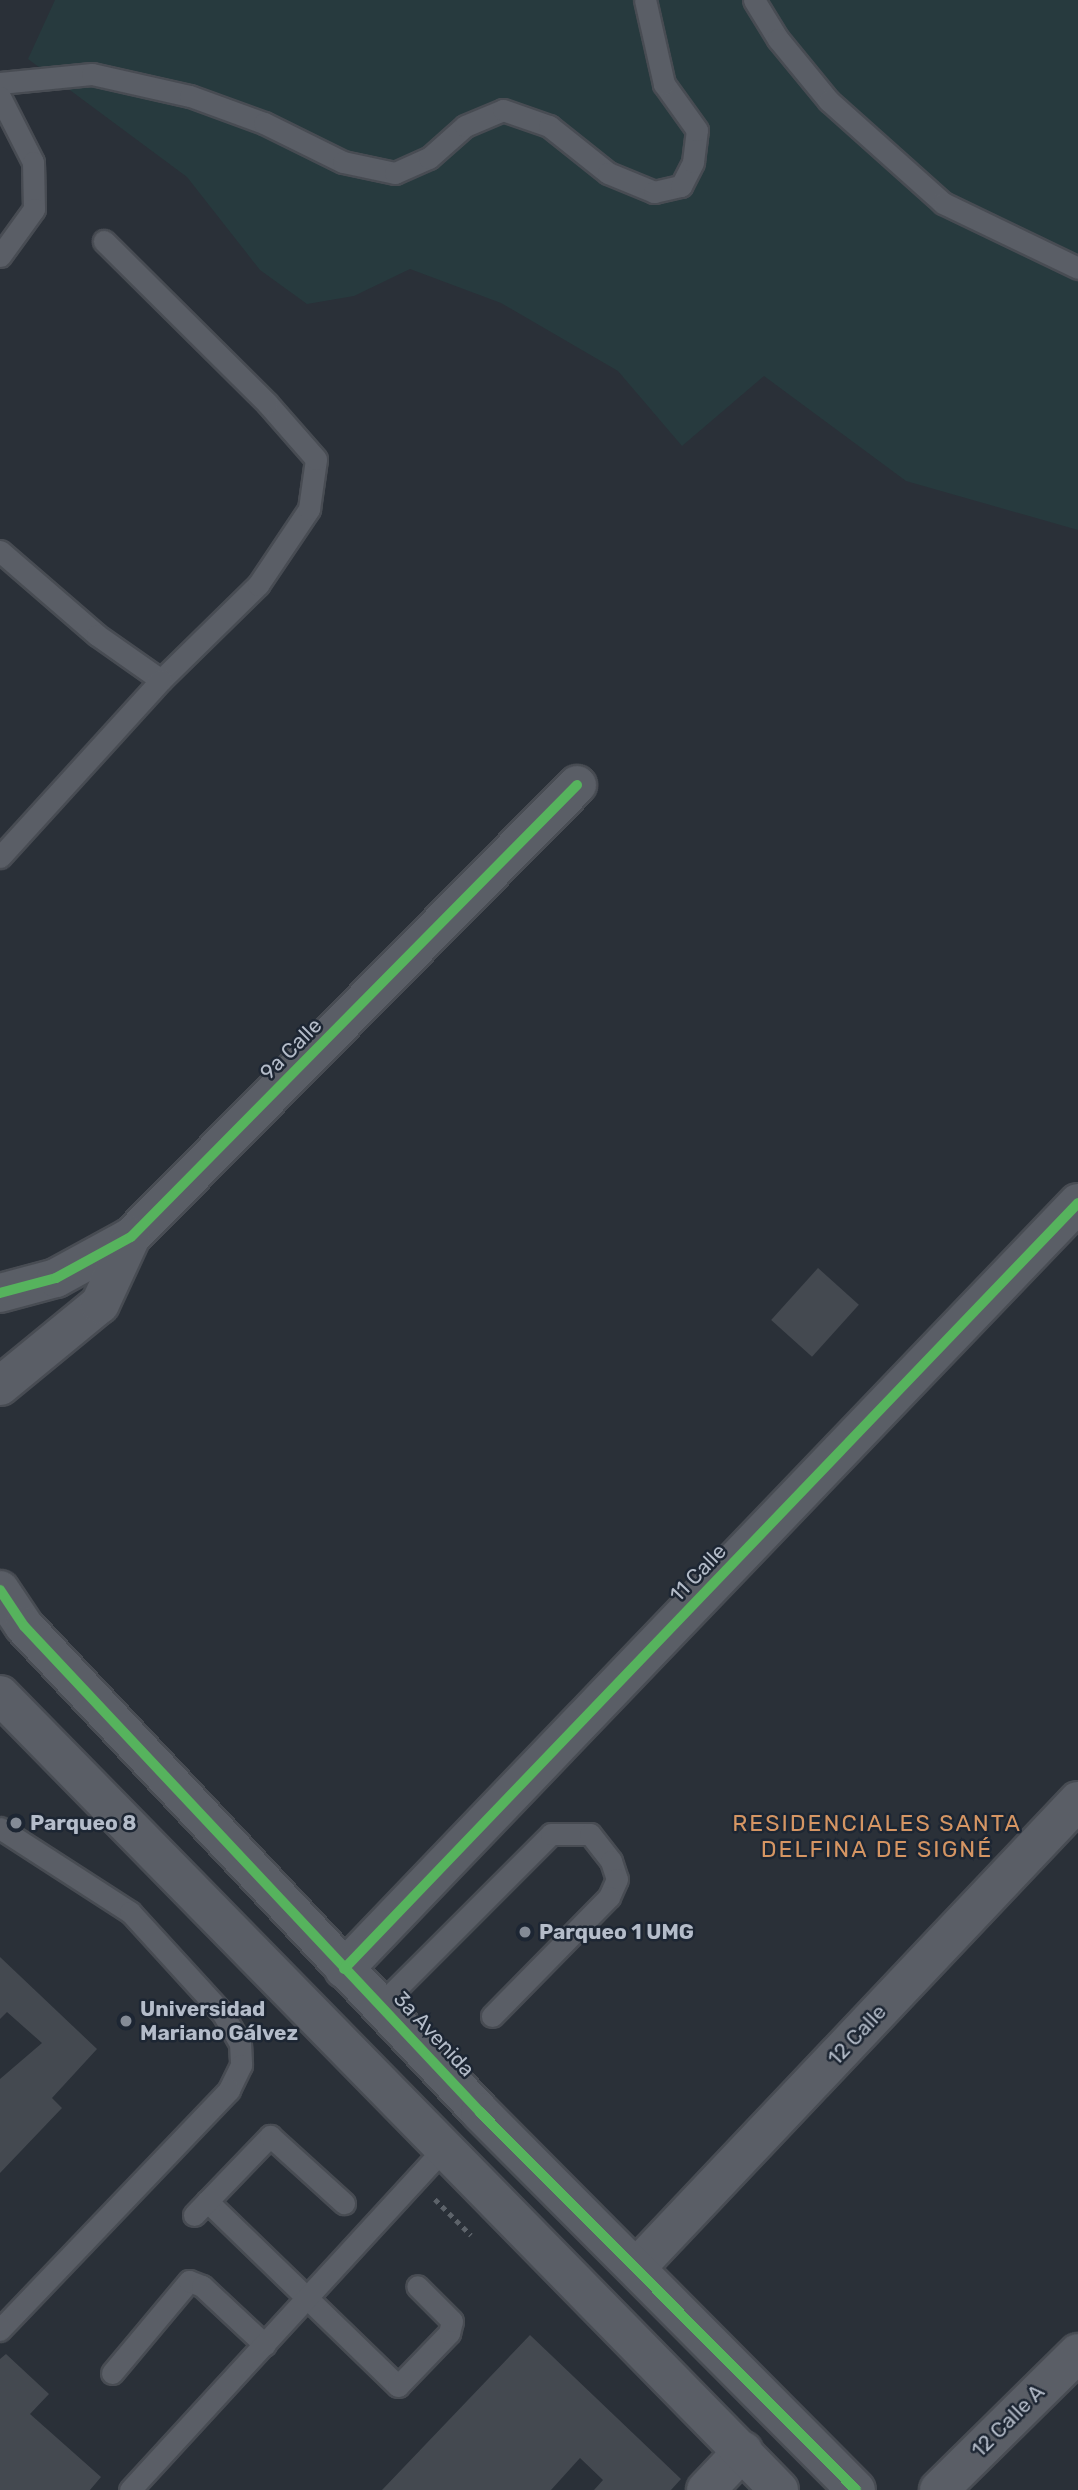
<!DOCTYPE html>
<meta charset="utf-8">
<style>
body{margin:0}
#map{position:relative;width:1078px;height:2490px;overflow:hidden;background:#2a3038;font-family:Rubik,sans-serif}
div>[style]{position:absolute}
.green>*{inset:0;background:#273a3e}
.building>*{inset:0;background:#444950;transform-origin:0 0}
.path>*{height:4.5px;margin-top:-2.25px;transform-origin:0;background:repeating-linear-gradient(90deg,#5d636a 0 5px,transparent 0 10px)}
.roads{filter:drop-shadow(2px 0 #484c53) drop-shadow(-2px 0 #484c53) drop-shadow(0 2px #484c53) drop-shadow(0 -2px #484c53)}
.service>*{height:21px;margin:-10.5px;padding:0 10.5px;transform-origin:10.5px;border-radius:10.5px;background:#5a5e66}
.minor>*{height:38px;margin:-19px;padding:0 19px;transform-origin:19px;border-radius:19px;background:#5a5e66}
.tertiary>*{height:38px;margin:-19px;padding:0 19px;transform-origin:19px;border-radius:19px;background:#5a5e66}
.cycleway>*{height:10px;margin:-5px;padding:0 5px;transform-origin:5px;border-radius:5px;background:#56b35d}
.dots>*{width:19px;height:19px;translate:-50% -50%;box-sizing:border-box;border:4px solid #1d2633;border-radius:50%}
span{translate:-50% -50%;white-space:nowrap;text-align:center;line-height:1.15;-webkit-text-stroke:5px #1d2633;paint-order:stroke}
.street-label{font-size:21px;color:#b4bcc9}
.poi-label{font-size:21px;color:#b4bcc9;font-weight:700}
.left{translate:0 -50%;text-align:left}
.neighbourhood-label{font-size:23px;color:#d59563;letter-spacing:2px}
</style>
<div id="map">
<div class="green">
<div style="clip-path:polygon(55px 0,1078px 0,1078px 530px,906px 481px,764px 376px,682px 446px,618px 371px,501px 303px,410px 269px,354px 296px,307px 304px,260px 270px,187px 177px,28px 59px)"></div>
</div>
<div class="building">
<div style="left:818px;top:1268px;width:55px;height:70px;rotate:42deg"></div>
<div style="clip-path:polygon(0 1957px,97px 2049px,52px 2098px,62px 2108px,0 2173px,0 2079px,42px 2043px,7px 2012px,0 2019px)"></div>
<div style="clip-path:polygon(530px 2335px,681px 2479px,671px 2490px,594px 2490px,603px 2480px,580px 2458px,551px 2490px,382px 2490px)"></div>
<div style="clip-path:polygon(6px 2354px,49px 2394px,30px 2414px,101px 2477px,90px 2490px,0 2490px,0 2359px)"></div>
</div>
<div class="path">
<div style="left:435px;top:2199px;width:51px;rotate:45deg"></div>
</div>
<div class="roads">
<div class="service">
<div style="left:754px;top:0;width:46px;rotate:58.4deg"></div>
<div style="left:778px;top:39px;width:80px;rotate:50.6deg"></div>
<div style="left:829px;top:101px;width:153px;rotate:41.8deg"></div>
<div style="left:943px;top:203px;width:150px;rotate:25.7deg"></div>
<div style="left:0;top:83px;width:92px;rotate:-5.6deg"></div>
<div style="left:92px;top:74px;width:100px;rotate:12.7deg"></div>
<div style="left:190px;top:96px;width:79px;rotate:20deg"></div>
<div style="left:264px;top:123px;width:88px;rotate:26.3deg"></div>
<div style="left:343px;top:162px;width:53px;rotate:11.9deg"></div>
<div style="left:395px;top:173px;width:37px;rotate:-24deg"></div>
<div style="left:429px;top:158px;width:48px;rotate:-41.6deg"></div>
<div style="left:465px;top:126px;width:41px;rotate:-22.8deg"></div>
<div style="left:503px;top:110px;width:49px;rotate:19.2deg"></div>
<div style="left:549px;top:126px;width:75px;rotate:38.5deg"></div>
<div style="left:608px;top:173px;width:50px;rotate:22.4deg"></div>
<div style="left:654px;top:192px;width:28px;rotate:-13deg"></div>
<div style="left:681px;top:186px;width:27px;rotate:-63deg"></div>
<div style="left:693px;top:162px;width:32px;rotate:-83deg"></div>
<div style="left:697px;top:130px;width:57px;rotate:-125.7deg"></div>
<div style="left:664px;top:84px;width:86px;rotate:-102.7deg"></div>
<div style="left:0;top:97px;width:73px;rotate:63.1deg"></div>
<div style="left:33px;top:162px;width:47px;rotate:88.8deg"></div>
<div style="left:34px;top:209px;width:58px;rotate:125.9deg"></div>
<div style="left:0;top:551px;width:128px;rotate:40.9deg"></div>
<div style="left:97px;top:635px;width:78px;rotate:35.1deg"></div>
<div style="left:161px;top:680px;width:136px;rotate:-44.4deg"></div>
<div style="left:258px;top:585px;width:92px;rotate:-56.1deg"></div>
<div style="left:309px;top:509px;width:50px;rotate:-82deg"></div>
<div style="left:316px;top:459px;width:74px;rotate:-131.2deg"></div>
<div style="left:267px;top:403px;width:230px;rotate:-135.2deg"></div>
<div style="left:0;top:857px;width:239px;rotate:-47.7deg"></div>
<div style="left:0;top:1828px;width:155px;rotate:32.9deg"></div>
<div style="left:130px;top:1912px;width:138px;rotate:47.6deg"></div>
<div style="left:223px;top:2014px;width:34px;rotate:60deg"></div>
<div style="left:240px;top:2043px;width:22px;rotate:87deg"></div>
<div style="left:241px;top:2065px;width:28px;rotate:116deg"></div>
<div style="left:229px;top:2090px;width:332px;rotate:133.7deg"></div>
<div style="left:380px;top:2005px;width:242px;rotate:-45deg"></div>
<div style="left:551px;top:1834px;width:39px"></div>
<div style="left:590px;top:1834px;width:34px;rotate:52deg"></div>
<div style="left:611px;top:1861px;width:19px;rotate:72deg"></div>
<div style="left:617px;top:1879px;width:20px;rotate:114deg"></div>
<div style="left:609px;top:1897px;width:167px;rotate:134.5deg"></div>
<div style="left:207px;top:2201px;width:266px;rotate:44.1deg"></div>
<div style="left:398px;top:2386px;width:74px;rotate:-46.1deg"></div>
<div style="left:449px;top:2333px;width:12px;rotate:-76deg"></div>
<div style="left:452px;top:2321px;width:49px;rotate:-135deg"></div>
<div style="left:194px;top:2215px;width:110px;rotate:-46.1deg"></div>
<div style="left:270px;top:2136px;width:100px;rotate:42.2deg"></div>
<div style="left:112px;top:2373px;width:120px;rotate:-50.1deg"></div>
<div style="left:189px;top:2281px;width:14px;rotate:21deg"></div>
<div style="left:202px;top:2286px;width:86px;rotate:43.1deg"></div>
<div style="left:130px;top:2490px;width:465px;rotate:-47.4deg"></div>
</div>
<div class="minor">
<div style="left:0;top:1293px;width:58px;rotate:-15deg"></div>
<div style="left:56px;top:1278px;width:85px;rotate:-28.7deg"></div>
<div style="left:131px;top:1237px;width:635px;rotate:-45.38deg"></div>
<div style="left:0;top:1386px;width:129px;rotate:-39.4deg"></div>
<div style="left:100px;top:1304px;width:74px;rotate:-65.2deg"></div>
<div style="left:344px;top:1969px;width:1061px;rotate:-46.22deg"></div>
<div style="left:636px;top:2268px;width:643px;rotate:-46.58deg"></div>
<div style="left:706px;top:2490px;width:54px;rotate:-46.5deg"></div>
<div style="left:939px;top:2490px;width:195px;rotate:-44.6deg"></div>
</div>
<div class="tertiary">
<div style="left:0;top:1590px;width:43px;rotate:56.3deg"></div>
<div style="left:24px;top:1626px;width:666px;rotate:46.82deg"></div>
<div style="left:480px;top:2112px;width:533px;rotate:45.15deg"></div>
<div style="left:0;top:1695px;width:1113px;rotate:45.58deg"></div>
</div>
</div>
<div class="cycleway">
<div style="left:0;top:1293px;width:58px;rotate:-15deg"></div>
<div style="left:56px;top:1278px;width:85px;rotate:-28.7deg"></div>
<div style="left:131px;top:1237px;width:635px;rotate:-45.38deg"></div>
<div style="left:0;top:1590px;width:43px;rotate:56.3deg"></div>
<div style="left:24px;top:1626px;width:666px;rotate:46.82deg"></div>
<div style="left:480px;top:2112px;width:533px;rotate:45.15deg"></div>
<div style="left:344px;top:1969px;width:1061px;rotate:-46.22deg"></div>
</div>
<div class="dots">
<div style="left:16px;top:1823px;background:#848b96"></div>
<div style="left:525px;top:1932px;background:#848b96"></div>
<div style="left:126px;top:2021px;background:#848b96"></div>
</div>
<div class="street-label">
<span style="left:291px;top:1049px;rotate:-45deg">9a Calle</span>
<span style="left:698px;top:1573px;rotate:-46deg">11 Calle</span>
<span style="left:434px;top:2034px;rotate:47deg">3a Avenida</span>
<span style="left:857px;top:2035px;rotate:-47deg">12 Calle</span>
<span style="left:1008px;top:2421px;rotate:-45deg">12 Calle A</span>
</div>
<div class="poi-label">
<span class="left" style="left:30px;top:1823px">Parqueo 8</span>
<span class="left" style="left:539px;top:1932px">Parqueo 1 UMG</span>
<span class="left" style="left:140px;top:2021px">Universidad<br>Mariano Gálvez</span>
</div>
<div class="neighbourhood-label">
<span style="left:877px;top:1836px">RESIDENCIALES SANTA<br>DELFINA DE SIGNÉ</span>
</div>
</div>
